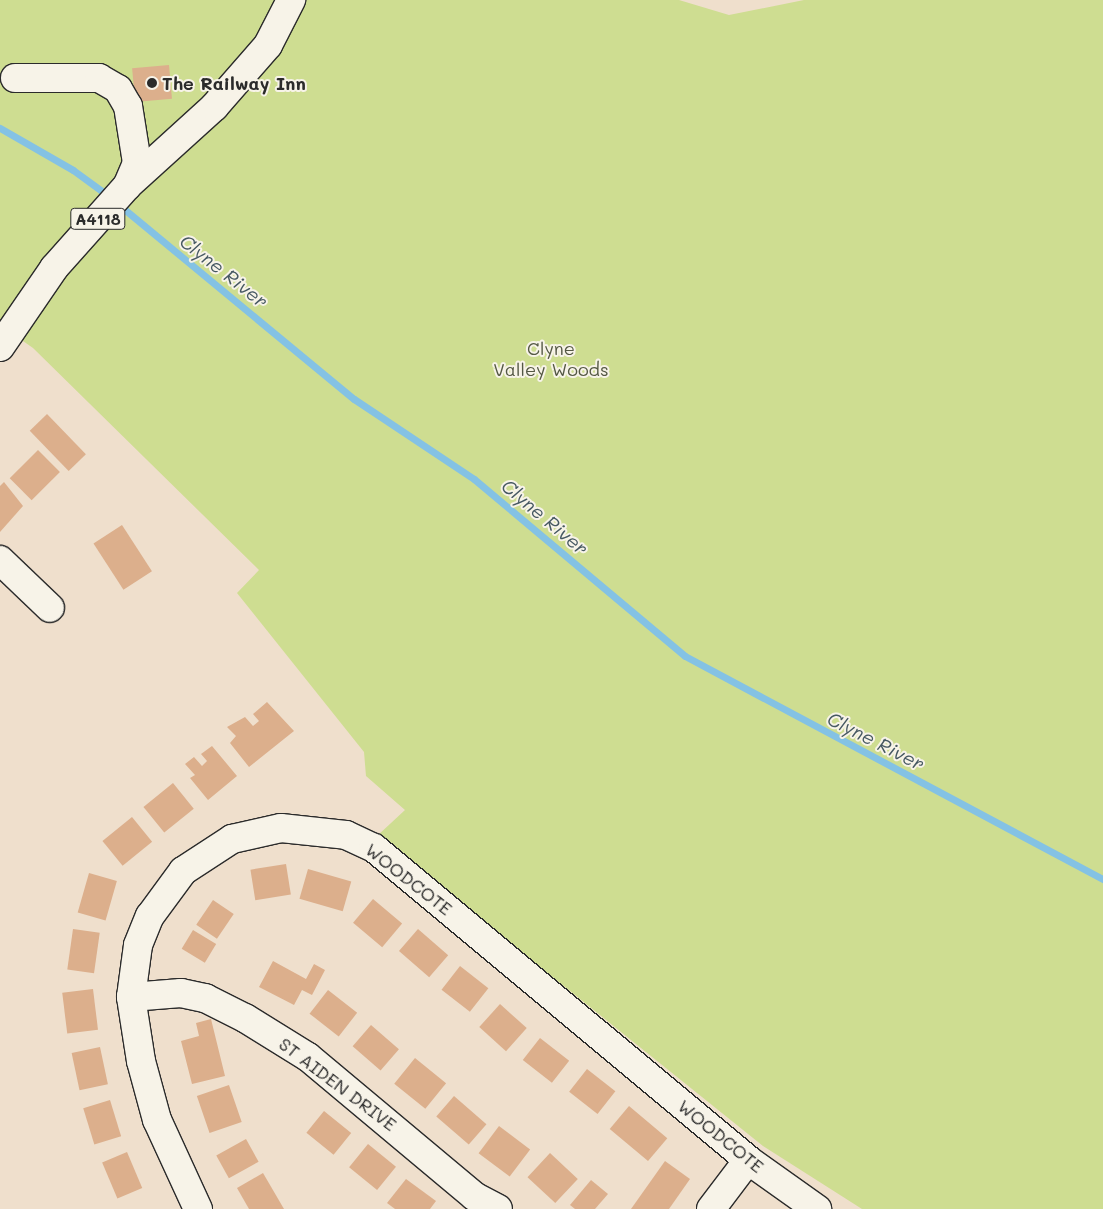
<!DOCTYPE html>
<style>
body{margin:0}
#map{position:relative;width:1103px;height:1209px;overflow:hidden;background:#efdfcc;font-family:Mali,sans-serif}
div>[style]{position:absolute}
.green>*{inset:0;background:#cedd91}
.stream>*{height:7px;margin:-3.5px;padding:0 3.5px;transform-origin:3.5px;border-radius:3.5px;background:#84c2e4}
.building>*{inset:0;background:#dcaf8c;transform-origin:0 0}
.roads{filter:drop-shadow(1px 0 #2b2b2b) drop-shadow(-1px 0 #2b2b2b) drop-shadow(0 1px #2b2b2b) drop-shadow(0 -1px #2b2b2b)}
.minor>*{height:28px;margin:-14px;padding:0 14px;transform-origin:14px;border-radius:14px;background:#f7f3e8}
.major>*{height:28px;margin:-14px;padding:0 14px;transform-origin:14px;border-radius:14px;background:#f7f3e8}
.dots>*{width:14px;height:14px;translate:-50% -50%;box-sizing:border-box;border:2px solid #f7f3e8;border-radius:50%}
span{translate:-50% -50%;white-space:nowrap;text-align:center;line-height:1.15;-webkit-text-stroke:4px #f7f3e8;paint-order:stroke}
.shield-label span{padding:1px 4px;background:#f7f3e8;border:1px solid;border-radius:4px;-webkit-text-stroke-width:0}
.shield-label{font-size:16px;color:#2b2b2b;font-weight:700}
.poi-label{font-size:18px;color:#2b2b2b;font-weight:700}
.left{translate:0 -50%;text-align:left}
.park-label{font-size:18px;color:#545844}
.street-label{font-size:18px;color:#2b2b2b}
.water-label{font-size:19px;color:#465862;font-style:italic}
</style>
<div id="map">
<div class="green">
<div style="clip-path:polygon(0 0,679px 0,729px 15px,804px 0,1103px 0,1103px 1209px,862px 1209px,763px 1146px,377px 836px,405px 810px,366px 776px,364px 752px,237px 593px,259px 570px,33px 348px,0 325px)"></div>
</div>
<div class="stream">
<div style="left:0;top:128px;width:84px;rotate:29.9deg"></div>
<div style="left:73px;top:170px;width:46px;rotate:36.1deg"></div>
<div style="left:118px;top:204px;width:306px;rotate:39.6deg"></div>
<div style="left:354px;top:399px;width:144px;rotate:33.7deg"></div>
<div style="left:474px;top:479px;width:275px;rotate:40deg"></div>
<div style="left:685px;top:656px;width:474px;rotate:28.1deg"></div>
</div>
<div class="building">
<div style="left:169px;top:65px;width:34px;height:37px;rotate:85deg"></div>
<div style="left:47px;top:414px;width:56px;height:24px;rotate:46deg"></div>
<div style="left:38px;top:450px;width:31px;height:40px;rotate:45deg"></div>
<div style="clip-path:polygon(4px 482px,23px 506px,0 532px,0 486px)"></div>
<div style="left:122px;top:525px;width:55px;height:34px;rotate:57deg"></div>
<div style="clip-path:polygon(267px 702px,294px 731px,249px 767px,230px 743px,236px 736px,227px 727px,245px 717px,253px 726px,259px 721px,253px 714px)"></div>
<div style="clip-path:polygon(212px 746px,237px 776px,208px 800px,190px 778px,195px 775px,185px 764px,194px 757px,202px 766px,207px 761px,201px 754px)"></div>
<div style="left:173px;top:783px;width:33px;height:38px;rotate:51deg"></div>
<div style="left:132px;top:817px;width:32px;height:38px;rotate:51deg"></div>
<div style="left:286px;top:864px;width:31px;height:36px;rotate:81deg"></div>
<div style="left:308px;top:869px;width:45px;height:31px;rotate:16deg"></div>
<div style="left:89px;top:873px;width:29px;height:41px;rotate:16deg"></div>
<div style="left:373px;top:899px;width:38px;height:31px;rotate:40deg"></div>
<div style="left:213px;top:900px;width:25px;height:30px;rotate:34deg"></div>
<div style="left:73px;top:929px;width:27px;height:41px;rotate:8deg"></div>
<div style="left:418px;top:929px;width:40px;height:29px;rotate:41deg"></div>
<div style="left:193px;top:930px;width:27px;height:22px;rotate:31deg"></div>
<div style="clip-path:polygon(273px 961px,306px 979px,314px 964px,325px 970px,312px 995px,302px 990px,294px 1005px,259px 987px)"></div>
<div style="left:460px;top:966px;width:36px;height:30px;rotate:38deg"></div>
<div style="left:93px;top:989px;width:41px;height:31px;rotate:83deg"></div>
<div style="left:328px;top:990px;width:37px;height:30px;rotate:38deg"></div>
<div style="left:500px;top:1004px;width:36px;height:31px;rotate:42deg"></div>
<div style="clip-path:polygon(211px 1019px,225px 1076px,192px 1084px,181px 1041px,199px 1036px,196px 1023px)"></div>
<div style="left:371px;top:1025px;width:37px;height:28px;rotate:41deg"></div>
<div style="left:540px;top:1038px;width:37px;height:28px;rotate:38deg"></div>
<div style="left:100px;top:1047px;width:38px;height:29px;rotate:78deg"></div>
<div style="left:415px;top:1058px;width:40px;height:33px;rotate:39deg"></div>
<div style="left:587px;top:1069px;width:36px;height:29px;rotate:38deg"></div>
<div style="left:229px;top:1085px;width:39px;height:34px;rotate:71deg"></div>
<div style="left:454px;top:1096px;width:43px;height:27px;rotate:41deg"></div>
<div style="left:110px;top:1100px;width:38px;height:28px;rotate:73deg"></div>
<div style="left:629px;top:1106px;width:50px;height:30px;rotate:40deg"></div>
<div style="left:324px;top:1111px;width:35px;height:28px;rotate:39deg"></div>
<div style="left:499px;top:1126px;width:39px;height:34px;rotate:37deg"></div>
<div style="left:246px;top:1139px;width:26px;height:34px;rotate:61deg"></div>
<div style="left:368px;top:1144px;width:36px;height:30px;rotate:39deg"></div>
<div style="left:127px;top:1152px;width:39px;height:27px;rotate:67deg"></div>
<div style="left:550px;top:1153px;width:38px;height:33px;rotate:43deg"></div>
<div style="clip-path:polygon(665px 1161px,690px 1179px,669px 1209px,631px 1209px)"></div>
<div style="clip-path:polygon(263px 1173px,284px 1209px,249px 1209px,237px 1188px)"></div>
<div style="clip-path:polygon(406px 1179px,436px 1201px,430px 1209px,395px 1209px,387px 1203px)"></div>
<div style="clip-path:polygon(591px 1180px,608px 1194px,595px 1209px,575px 1209px,570px 1205px)"></div>
</div>
<div class="roads">
<div class="minor">
<div style="left:15px;top:78px;width:84px"></div>
<div style="left:99px;top:78px;width:22px;rotate:30deg"></div>
<div style="left:118px;top:89px;width:20px;rotate:60deg"></div>
<div style="left:128px;top:106px;width:58px;rotate:81deg"></div>
<div style="left:137px;top:163px;width:25px;rotate:113deg"></div>
<div style="left:0;top:560px;width:69px;rotate:43.8deg"></div>
<div style="left:131px;top:997px;width:50px;rotate:-4.6deg"></div>
<div style="left:181px;top:993px;width:25px;rotate:12deg"></div>
<div style="left:205px;top:998px;width:45px;rotate:26.6deg"></div>
<div style="left:245px;top:1018px;width:74px;rotate:31.8deg"></div>
<div style="left:308px;top:1057px;width:217px;rotate:39.9deg"></div>
<div style="left:474px;top:1196px;width:27px;rotate:28deg"></div>
<div style="left:198px;top:1209px;width:98px;rotate:-114.7deg"></div>
<div style="left:157px;top:1120px;width:61px;rotate:-105.2deg"></div>
<div style="left:141px;top:1061px;width:65px;rotate:-98.9deg"></div>
<div style="left:131px;top:997px;width:52px;rotate:-82.3deg"></div>
<div style="left:138px;top:945px;width:31px;rotate:-68deg"></div>
<div style="left:150px;top:916px;width:56px;rotate:-53.7deg"></div>
<div style="left:183px;top:871px;width:59px;rotate:-33.1deg"></div>
<div style="left:232px;top:839px;width:50px;rotate:-12.7deg"></div>
<div style="left:281px;top:828px;width:65px;rotate:6.1deg"></div>
<div style="left:346px;top:835px;width:31px;rotate:25deg"></div>
<div style="left:374px;top:848px;width:487px;rotate:39.8deg"></div>
<div style="left:748px;top:1160px;width:85px;rotate:35.4deg"></div>
<div style="left:711px;top:1209px;width:61px;rotate:-52.9deg"></div>
</div>
<div class="major">
<div style="left:0;top:347px;width:96px;rotate:-55.6deg"></div>
<div style="left:54px;top:268px;width:110px;rotate:-48.3deg"></div>
<div style="left:127px;top:186px;width:118px;rotate:-42.2deg"></div>
<div style="left:214px;top:107px;width:82px;rotate:-48.9deg"></div>
<div style="left:268px;top:45px;width:51px;rotate:-62.9deg"></div>
</div>
</div>
<div class="dots">
<div style="left:152px;top:83px;background:#2b2b2b"></div>
</div>
<div class="shield-label">
<span style="left:98px;top:219px">A4118</span>
</div>
<div class="poi-label">
<span class="left" style="left:162px;top:83px">The Railway Inn</span>
</div>
<div class="park-label">
<span style="left:551px;top:359px">Clyne<br>Valley Woods</span>
</div>
<div class="street-label">
<span style="left:409px;top:879px;rotate:38deg">WOODCOTE</span>
<span style="left:338px;top:1084px;rotate:37deg">ST AIDEN DRIVE</span>
<span style="left:721px;top:1136px;rotate:39deg">WOODCOTE</span>
</div>
<div class="water-label">
<span style="left:224px;top:271px;rotate:38deg">Clyne River</span>
<span style="left:545px;top:517px;rotate:40deg">Clyne River</span>
<span style="left:876px;top:741px;rotate:27deg">Clyne River</span>
</div>
</div>
